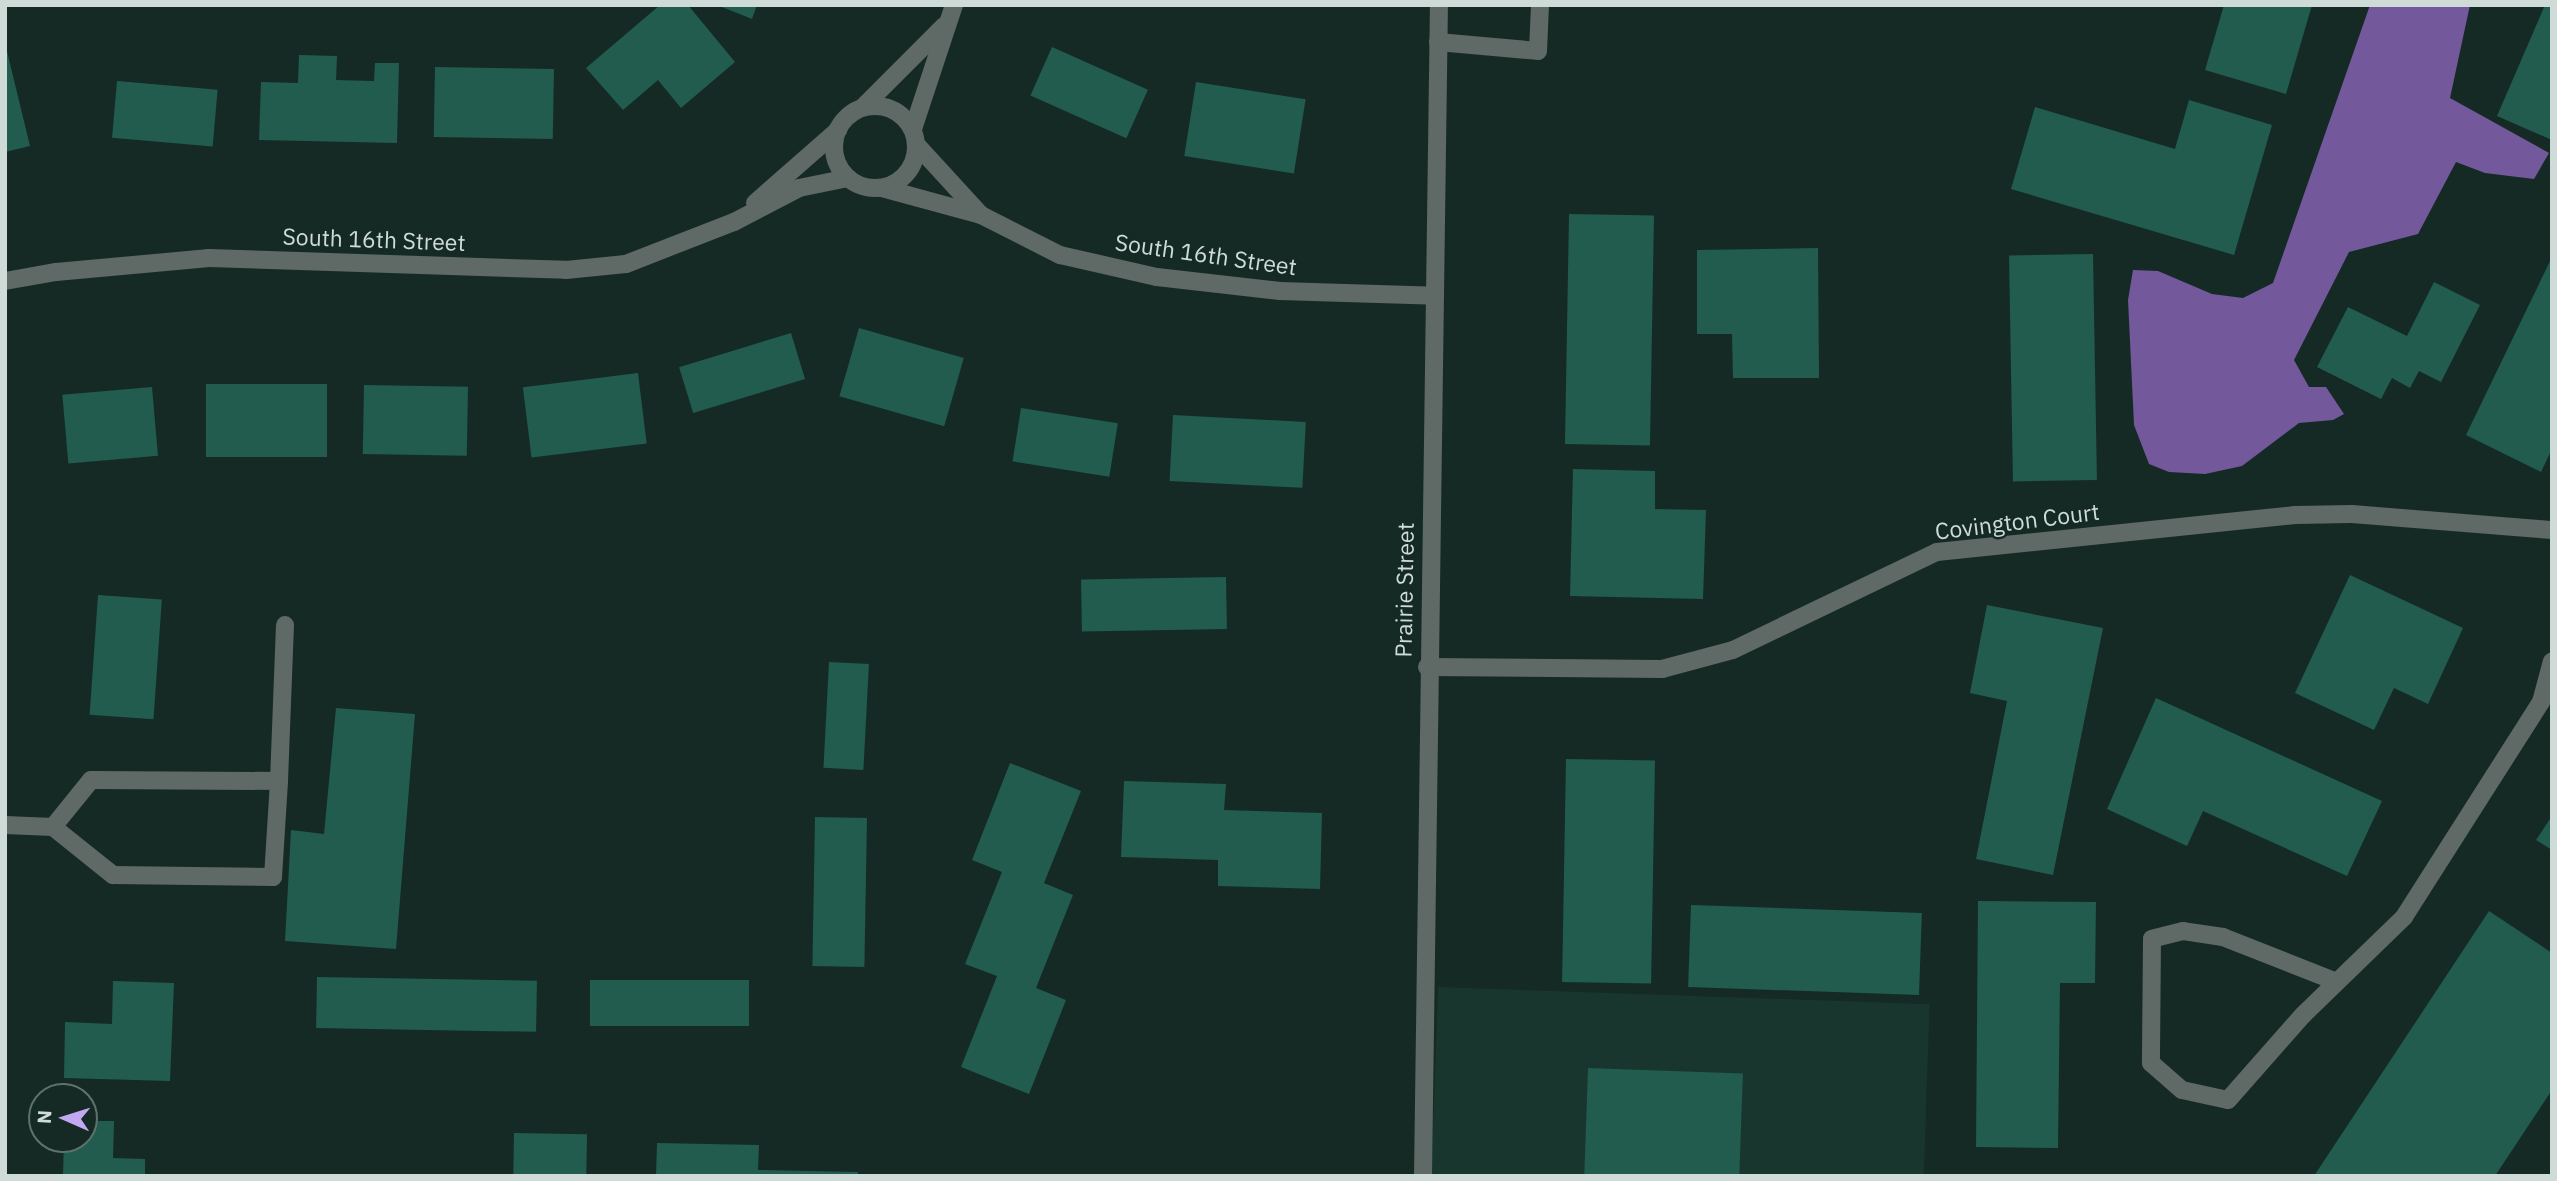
<!DOCTYPE html>
<style>
body{margin:0}
#map{position:relative;width:2557px;height:1181px;overflow:hidden;background:#152a25;font-family:"IBM Plex Sans",sans-serif}
div>[style]{position:absolute}
[style*='--x']{left:calc(var(--x)*1px);top:calc(var(--y)*1px);width:calc(var(--w)*1px);rotate:calc(var(--a)*1deg)}
.built>*{inset:0;background:#18352e;transform-origin:0 0}
.water>*{inset:0;background:#73589c}
.building>*{inset:0;background:#215c4f;transform-origin:0 0}
.minor>*{height:18px;margin:-9px;padding:0 9px;transform-origin:9px;border-radius:9px;background:#5f6966}
.minor>.ring{margin:-9px;padding:0;box-sizing:content-box;background:none;border:18px solid #5f6966;border-radius:50%}
span{translate:-50% -50%;white-space:nowrap;text-align:center;line-height:1.15;-webkit-text-stroke:5px #152a25;paint-order:stroke}
.street-label{font-size:23px;color:#cedbd7}
.frame{position:absolute;inset:0;border:7px solid #cedbd7;pointer-events:none}
.north{position:absolute;left:28px;top:1083px;width:70px;height:70px;box-sizing:border-box;background:#152a25;border:2px solid #5f716c;border-radius:50%;rotate:273deg;font-size:19px;font-weight:700;line-height:28px;text-align:center;color:#cedbd7}
.north::after{content:'';display:block;margin:auto;width:24px;height:32px;background:#c3a7f2;clip-path:polygon(50% 0,100% 100%,50% 72%,0 100%)}
</style>
<div id="map">
<div class="built">
<i style="left:1438px;top:987px;width:492px;height:189px;rotate:2deg"></i>
</div>
<div class="water">
<i style="clip-path:polygon(2370px 5px,2470px 5px,2450px 98px,2549px 153px,2534px 179px,2485px 173px,2456px 162px,2418px 234px,2349px 252px,2294px 360px,2309px 387px,2326px 387px,2344px 414px,2333px 420px,2299px 423px,2242px 466px,2205px 474px,2169px 472px,2149px 464px,2134px 425px,2128px 300px,2133px 270px,2158px 271px,2212px 294px,2243px 298px,2273px 283px)"></i>
</div>
<div class="building">
<i style="clip-path:polygon(660px 5px,688px 5px,735px 62px,681px 108px,658px 80px,623px 110px,586px 68px)"></i>
<i style="clip-path:polygon(717px 5px,757px 5px,752px 19px)"></i>
<i style="clip-path:polygon(2224px 5px,2312px 5px,2286px 94px,2205px 70px)"></i>
<i style="clip-path:polygon(2545px 5px,2552px 5px,2552px 140px,2497px 116px)"></i>
<i style="clip-path:polygon(5px 43px,30px 146px,5px 152px)"></i>
<i style="left:1052px;top:47px;width:105px;height:53px;rotate:24deg"></i>
<i style="clip-path:polygon(299px 55px,337px 56px,336px 80px,374px 81px,375px 63px,399px 63px,397px 143px,259px 140px,261px 82px,298px 83px)"></i>
<i style="left:435px;top:67px;width:119px;height:70px;rotate:1deg"></i>
<i style="left:117px;top:81px;width:101px;height:57px;rotate:5deg"></i>
<i style="left:1196px;top:82px;width:111px;height:75px;rotate:9deg"></i>
<i style="clip-path:polygon(2189px 100px,2272px 125px,2234px 255px,2011px 189px,2035px 107px,2175px 149px)"></i>
<i style="left:1569px;top:214px;width:85px;height:230px;rotate:1deg"></i>
<i style="clip-path:polygon(1818px 248px,1819px 378px,1733px 378px,1732px 334px,1697px 334px,1697px 250px)"></i>
<i style="left:2093px;top:254px;width:226px;height:84px;rotate:89deg"></i>
<i style="clip-path:polygon(2552px 257px,2552px 449px,2541px 472px,2466px 435px)"></i>
<i style="clip-path:polygon(2434px 282px,2480px 305px,2441px 382px,2419px 371px,2410px 388px,2392px 378px,2381px 399px,2317px 367px,2348px 307px,2407px 336px)"></i>
<i style="left:859px;top:328px;width:109px;height:71px;rotate:16deg"></i>
<i style="left:791px;top:333px;width:48px;height:117px;rotate:73deg"></i>
<i style="left:638px;top:373px;width:71px;height:116px;rotate:83deg"></i>
<i style="left:206px;top:384px;width:121px;height:73px"></i>
<i style="left:364px;top:385px;width:104px;height:69px;rotate:1deg"></i>
<i style="left:152px;top:387px;width:69px;height:90px;rotate:85deg"></i>
<i style="left:1021px;top:408px;width:98px;height:54px;rotate:9deg"></i>
<i style="left:1173px;top:415px;width:133px;height:66px;rotate:3deg"></i>
<i style="clip-path:polygon(1573px 469px,1655px 471px,1655px 509px,1706px 510px,1703px 599px,1570px 596px)"></i>
<i style="clip-path:polygon(2350px 575px,2463px 628px,2428px 704px,2394px 688px,2374px 730px,2295px 693px)"></i>
<i style="left:1226px;top:577px;width:52px;height:145px;rotate:89deg"></i>
<i style="left:98px;top:595px;width:64px;height:120px;rotate:4deg"></i>
<i style="clip-path:polygon(1987px 605px,2103px 628px,2053px 875px,1976px 859px,2007px 701px,1970px 693px)"></i>
<i style="left:829px;top:662px;width:40px;height:106px;rotate:3deg"></i>
<i style="clip-path:polygon(2156px 698px,2382px 801px,2347px 876px,2203px 811px,2187px 846px,2107px 809px)"></i>
<i style="clip-path:polygon(336px 708px,415px 714px,396px 949px,285px 941px,291px 830px,324px 834px)"></i>
<i style="left:1566px;top:759px;width:89px;height:223px;rotate:1deg"></i>
<i style="clip-path:polygon(1010px 763px,1081px 791px,1044px 883px,1073px 895px,1036px 988px,1066px 1000px,1029px 1094px,961px 1067px,997px 976px,965px 964px,1002px 872px,972px 860px)"></i>
<i style="clip-path:polygon(1124px 781px,1226px 784px,1224px 810px,1322px 813px,1320px 889px,1218px 886px,1218px 860px,1121px 857px)"></i>
<i style="clip-path:polygon(2552px 816px,2552px 850px,2536px 840px)"></i>
<i style="left:815px;top:817px;width:52px;height:149px;rotate:1deg"></i>
<i style="clip-path:polygon(1978px 901px,2096px 902px,2095px 983px,2060px 983px,2058px 1148px,1976px 1147px)"></i>
<i style="left:1691px;top:905px;width:231px;height:82px;rotate:2deg"></i>
<i style="clip-path:polygon(2489px 911px,2552px 953px,2552px 1090px,2495px 1176px,2314px 1176px)"></i>
<i style="left:317px;top:977px;width:220px;height:51px;rotate:1deg"></i>
<i style="left:590px;top:980px;width:159px;height:46px"></i>
<i style="clip-path:polygon(113px 981px,174px 983px,170px 1081px,64px 1078px,65px 1022px,112px 1024px)"></i>
<i style="left:1588px;top:1068px;width:155px;height:108px;rotate:2deg"></i>
<i style="clip-path:polygon(84px 1121px,114px 1121px,113px 1158px,145px 1159px,145px 1176px,63px 1176px,64px 1139px,84px 1139px)"></i>
<i style="left:514px;top:1133px;width:73px;height:43px;rotate:1deg"></i>
<i style="clip-path:polygon(657px 1143px,759px 1145px,758px 1170px,858px 1172px,858px 1176px,656px 1176px)"></i>
</div>
<div class="minor">
<i style="--x:1438;--y:42;--w:100;--a:5.1"></i>
<i style="--x:1538;--y:51;--w:46;--a:-87.5"></i>
<i class="ring" style="left:834px;top:106px;width:64px;height:64px"></i>
<i style="--x:863;--y:107;--w:115;--a:-45"></i>
<i style="--x:913;--y:129;--w:131;--a:-71.7"></i>
<i style="--x:882;--y:188;--w:103;--a:15.3"></i>
<i style="--x:981;--y:215;--w:96;--a:-132.5"></i>
<i style="--x:755;--y:203;--w:111;--a:-41.3"></i>
<i style="--x:981;--y:215;--w:89;--a:26.9"></i>
<i style="--x:1060;--y:255;--w:99;--a:12.8"></i>
<i style="--x:1157;--y:277;--w:124;--a:6.5"></i>
<i style="--x:1280;--y:291;--w:155;--a:1.8"></i>
<i style="--x:5;--y:281;--w:52;--a:-10"></i>
<i style="--x:56;--y:272;--w:154;--a:-5.2"></i>
<i style="--x:209;--y:258;--w:357;--a:1.9"></i>
<i style="--x:566;--y:270;--w:60;--a:-5.7"></i>
<i style="--x:626;--y:264;--w:116;--a:-21.3"></i>
<i style="--x:734;--y:222;--w:73;--a:-27.6"></i>
<i style="--x:799;--y:188;--w:50;--a:-11.5"></i>
<i style="--x:1427;--y:667;--w:235;--a:0.5"></i>
<i style="--x:1662;--y:669;--w:73;--a:-15"></i>
<i style="--x:1733;--y:650;--w:226;--a:-25.7"></i>
<i style="--x:1937;--y:552;--w:360;--a:-5.9"></i>
<i style="--x:2295;--y:515;--w:57;--a:-1"></i>
<i style="--x:2352;--y:514;--w:201;--a:4.6"></i>
<i style="--x:279;--y:781;--w:156;--a:-87.8"></i>
<i style="--x:5;--y:825;--w:48;--a:2.4"></i>
<i style="--x:53;--y:827;--w:77;--a:38.7"></i>
<i style="--x:113;--y:875;--w:160;--a:0.7"></i>
<i style="--x:273;--y:877;--w:96;--a:-86.4"></i>
<i style="--x:279;--y:781;--w:188;--a:-179.7"></i>
<i style="--x:91;--y:780;--w:60;--a:129"></i>
<i style="--x:2337;--y:982;--w:123;--a:-158.5"></i>
<i style="--x:2223;--y:937;--w:40;--a:-171.5"></i>
<i style="--x:2183;--y:931;--w:32;--a:166"></i>
<i style="--x:2152;--y:939;--w:124;--a:90.5"></i>
<i style="--x:2151;--y:1063;--w:41;--a:41.1"></i>
<i style="--x:2182;--y:1090;--w:47;--a:12.3"></i>
<i style="--x:2228;--y:1100;--w:113;--a:-48.6"></i>
<i style="--x:2303;--y:1015;--w:141;--a:-44.1"></i>
<i style="--x:2404;--y:917;--w:255;--a:-57.5"></i>
<i style="--x:2541;--y:702;--w:42;--a:-75"></i>
<i style="--x:1423;--y:1176;--w:1171;--a:-89.22"></i>
</div>
<div class="street-label">
<span style="left:374px;top:239px;rotate:2deg">South 16th Street</span>
<span style="left:1206px;top:254px;rotate:8deg">South 16th Street</span>
<span style="left:2017px;top:521px;rotate:-7deg">Covington Court</span>
<span style="left:1404px;top:590px;rotate:-89deg">Prairie Street</span>
</div>
<div class="frame"></div>
<div class="north">N</div>
</div>
